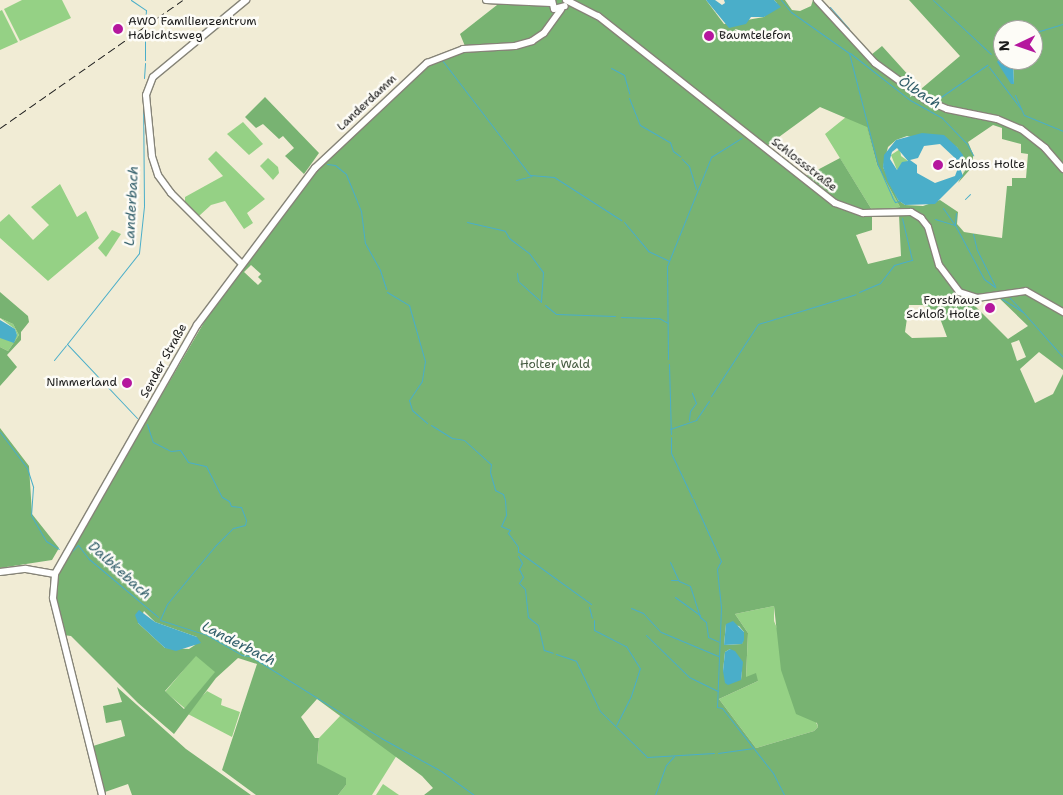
<!DOCTYPE html>
<meta charset="utf-8">
<style>
body{margin:0}
#map{position:relative;width:1063px;height:795px;overflow:hidden;background:#f1ecd5;font-family:"Shantell Sans",sans-serif}
div>[style]{position:absolute}
[style*='--x']{left:calc(var(--x)*1px);top:calc(var(--y)*1px);width:calc(var(--w)*1px);rotate:calc(var(--a)*1deg)}
.green>*{inset:0;background:#95d185;transform-origin:0 0}
.forest>*{inset:0;background:#78b372}
.water>*{inset:0;background:#4aaec9}
.stream>*{height:1px;margin:-0.5px;padding:0 0.5px;transform-origin:0.5px;border-radius:0.5px;background:#4aaec9}
.roads{filter:drop-shadow(1px 0 #868478) drop-shadow(-1px 0 #868478) drop-shadow(0 1px #868478) drop-shadow(0 -1px #868478)}
.secondary>*{height:6px;margin:-3px;padding:0 3px;transform-origin:3px;border-radius:3px;background:#fff}
.rail>*{height:1px;margin-top:-0.5px;transform-origin:0;background:repeating-linear-gradient(90deg,#1c1c1c 0 8px,transparent 0 12px)}
.dots>*{width:14px;height:14px;translate:-50% -50%;box-sizing:border-box;border:2px solid #fdfcf7;border-radius:50%}
span{translate:-50% -50%;white-space:nowrap;text-align:center;line-height:1.15;-webkit-text-stroke:5px #fdfcf7;paint-order:stroke}
.poi-label{font-size:12px;color:#1c1c1c}
.left{translate:0 -50%;text-align:left}
.right{translate:-100% -50%;text-align:right}
.street-label{font-size:12px;color:#1c1c1c}
.park-label{font-size:12px;color:#465b41}
.water-label{font-size:14px;color:#315e6a;font-style:italic}
.north{position:absolute;left:993px;top:20px;width:50px;height:50px;box-sizing:border-box;background:#fdfcf7;border:1px solid #a3a29f;border-radius:50%;rotate:267deg;font-size:14px;font-weight:700;line-height:20px;text-align:center;color:#1c1c1c}
.north::after{content:'';display:block;margin:auto;width:18px;height:22px;background:#b5179e;clip-path:polygon(50% 0,100% 100%,50% 72%,0 100%)}
</style>
<div id="map">
<div class="green">
<i style="clip-path:polygon(22px 0,62px 0,71px 18px,20px 41px,4px 9px)"></i>
<i style="clip-path:polygon(2px 10px,18px 42px,0 50px,0 11px)"></i>
<i style="clip-path:polygon(846px 117px,867px 126px,877px 165px,900px 207px,872px 210px,825px 134px)"></i>
<i style="clip-path:polygon(243px 122px,263px 144px,249px 155px,227px 134px)"></i>
<i style="clip-path:polygon(900px 149px,901px 156px,908px 161px,897px 170px,891px 155px)"></i>
<i style="clip-path:polygon(216px 151px,265px 199px,247px 213px,253px 223px,244px 229px,225px 201px,211px 205px,199px 216px,185px 202px,185px 197px,223px 176px,208px 159px)"></i>
<i style="clip-path:polygon(268px 158px,278px 167px,279px 173px,273px 180px,260px 166px)"></i>
<i style="clip-path:polygon(60px 184px,77px 217px,86px 211px,99px 238px,48px 281px,0 238px,0 222px,9px 214px,33px 240px,49px 225px,31px 207px)"></i>
<i style="clip-path:polygon(112px 230px,121px 234px,106px 257px,98px 248px)"></i>
<i style="clip-path:polygon(0 318px,13px 324px,19px 335px,8px 351px,0 347px,0 338px,17px 335px,15px 329px)"></i>
<i style="clip-path:polygon(774px 606px,774px 621px,818px 727px,814px 731px,756px 748px,719px 699px,758px 681px,746px 678px,748px 633px,735px 614px)"></i>
<i style="left:196px;top:655px;width:26px;height:48px;rotate:40deg"></i>
<i style="clip-path:polygon(207px 691px,222px 699px,221px 705px,240px 712px,232px 737px,186px 713px)"></i>
<i style="clip-path:polygon(341px 715px,397px 755px,372px 795px,338px 795px,346px 785px,317px 763px,319px 738px)"></i>
<i style="clip-path:polygon(383px 784px,399px 795px,376px 795px)"></i>
</div>
<div class="forest">
<i style="clip-path:polygon(evenodd,498px 0,706px 0,724px 24px,764px 17px,777px 3px,774px 0,785px 0,792px 10px,800px 11px,811px 6px,813px 0,820px 0,871px 55px,882px 46px,921px 89px,960px 56px,909px 0,1063px 0,1063px 370px,1039px 352px,1020px 369px,1035px 403px,1053px 394px,1063px 374px,1063px 795px,424px 795px,433px 788px,422px 776px,317px 699px,301px 717px,315px 738px,319px 738px,317px 763px,346px 778px,346px 785px,338px 795px,256px 795px,222px 770px,257px 664px,238px 658px,216px 678px,174px 734px,138px 703px,71px 636px,63px 635px,55px 597px,57px 574px,220px 295px,316px 171px,429px 65px,467px 51px,460px 34px,497px 5px,498px 0,1003px 30px,1033px 30px,1033px 60px,1013px 60px,1014px 84px,998px 59px,1003px 53px,1003px 30px,498px 0,820px 107px,867px 127px,877px 165px,900px 207px,872px 210px,840px 158px,806px 176px,768px 145px,820px 107px,498px 0,993px 125px,1002px 128px,1002px 139px,1021px 144px,1021px 153px,1028px 154px,1026px 178px,1012px 178px,1012px 186px,1007px 186px,1002px 238px,964px 232px,957px 224px,958px 212px,940px 200px,923px 206px,905px 205px,898px 200px,883px 167px,888px 147px,896px 140px,907px 136px,957px 147px,964px 172px,958px 183px,973px 166px,973px 154px,968px 142px,993px 125px,498px 0,899px 215px,901px 256px,868px 264px,856px 235px,872px 230px,872px 217px,899px 215px,498px 0,251px 265px,261px 274px,258px 277px,262px 281px,258px 285px,244px 272px,251px 265px,498px 0,997px 296px,1028px 326px,1008px 339px,975px 306px,974px 300px,997px 296px,498px 0,909px 305px,923px 305px,938px 313px,947px 337px,912px 338px,905px 332px,909px 305px,498px 0,1019px 340px,1026px 357px,1017px 361px,1011px 343px,1019px 340px,498px 0,774px 606px,781px 670px,796px 714px,817px 723px,818px 727px,814px 731px,756px 748px,719px 699px,758px 681px,756px 673px,746px 677px,748px 633px,735px 614px,774px 606px,498px 0,144px 611px,155px 622px,197px 637px,195px 645px,189px 649px,165px 648px,138px 623px,144px 611px,498px 0,726px 624px,739px 626px,744px 632px,742px 644px,724px 645px,726px 624px,498px 0,730px 649px,742px 669px,741px 680px,723px 671px,725px 652px,730px 649px,498px 0,196px 656px,215px 672px,184px 709px,165px 691px,196px 656px)"></i>
<i style="clip-path:polygon(265px 97px,319px 153px,304px 174px,285px 156px,294px 148px,283px 136px,279px 139px,263px 124px,256px 128px,245px 117px)"></i>
<i style="clip-path:polygon(0 292px,28px 316px,29px 322px,21px 332px,21px 340px,7px 355px,17px 367px,0 386px,0 347px,8px 351px,19px 335px,13px 324px,0 318px)"></i>
<i style="clip-path:polygon(0 428px,29px 466px,32px 514px,59px 548px,52px 560px,0 568px)"></i>
<i style="clip-path:polygon(117px 687px,186px 749px,251px 795px,132px 795px,128px 784px,105px 792px,93px 746px,125px 736px,121px 720px,106px 723px,103px 706px,122px 702px)"></i>
</div>
<div class="water">
<i style="clip-path:polygon(706px 0,715px 0,722px 5px,725px 3px,724px 0,774px 0,781px 7px,764px 17px,751px 17px,746px 24px,729px 28px)"></i>
<i style="clip-path:polygon(1003px 53px,1003px 60px,1013px 60px,1014px 84px,1011px 84px,997px 62px)"></i>
<i style="clip-path:polygon(evenodd,922px 133px,944px 135px,957px 147px,963px 155px,964px 165px,960px 168px,963px 176px,935px 204px,905px 205px,898px 200px,888px 182px,883px 167px,884px 155px,896px 140px,922px 133px,940px 144px,956px 159px,958px 168px,955px 176px,935px 183px,917px 173px,917px 165px,910px 160px,918px 158px,924px 146px,940px 144px,922px 133px,897px 148px,908px 161px,902px 162px,897px 170px,890px 159px,892px 152px,897px 148px)"></i>
<i style="clip-path:polygon(0 320px,15px 329px,17px 335px,14px 343px,0 338px)"></i>
<i style="clip-path:polygon(139px 610px,155px 622px,197px 637px,201px 643px,176px 651px,165px 648px,138px 623px,135px 615px)"></i>
<i style="clip-path:polygon(733px 621px,744px 632px,744px 640px,742px 644px,724px 645px,726px 624px)"></i>
<i style="clip-path:polygon(730px 649px,735px 651px,743px 662px,741px 680px,728px 685px,725px 683px,723px 671px,725px 652px)"></i>
</div>
<div class="stream">
<i style="--x:131;--y:0;--w:18;--a:34"></i>
<i style="--x:146;--y:10;--w:14;--a:94"></i>
<i style="--x:781;--y:0;--w:16;--a:50"></i>
<i style="--x:791;--y:12;--w:71;--a:35.3"></i>
<i style="--x:849;--y:53;--w:116;--a:75.5"></i>
<i style="--x:878;--y:165;--w:35;--a:66"></i>
<i style="--x:892;--y:197;--w:6;--a:59"></i>
<i style="--x:895;--y:202;--w:5;--a:-11"></i>
<i style="--x:933;--y:0;--w:79;--a:43"></i>
<i style="--x:830;--y:7;--w:29;--a:49"></i>
<i style="--x:145;--y:29;--w:31;--a:90"></i>
<i style="--x:1033;--y:33;--w:31;--a:-17"></i>
<i style="--x:995;--y:51;--w:11;--a:-45"></i>
<i style="--x:850;--y:53;--w:76;--a:38.1"></i>
<i style="--x:910;--y:100;--w:37;--a:29"></i>
<i style="--x:942;--y:118;--w:36;--a:46"></i>
<i style="--x:967;--y:144;--w:13;--a:61"></i>
<i style="--x:442;--y:60;--w:145;--a:52.6"></i>
<i style="--x:530;--y:175;--w:24;--a:5"></i>
<i style="--x:554;--y:177;--w:80;--a:32.7"></i>
<i style="--x:989;--y:67;--w:53;--a:52.7"></i>
<i style="--x:611;--y:68;--w:15;--a:28"></i>
<i style="--x:624;--y:75;--w:19;--a:74"></i>
<i style="--x:144;--y:78;--w:15;--a:-86"></i>
<i style="--x:1015;--y:95;--w:22;--a:66"></i>
<i style="--x:1024;--y:115;--w:42;--a:22.3"></i>
<i style="--x:629;--y:98;--w:29;--a:68"></i>
<i style="--x:640;--y:125;--w:34;--a:30"></i>
<i style="--x:670;--y:142;--w:9;--a:72"></i>
<i style="--x:673;--y:151;--w:9;--a:36"></i>
<i style="--x:938;--y:99;--w:60;--a:-34.8"></i>
<i style="--x:682;--y:159;--w:10;--a:45"></i>
<i style="--x:689;--y:166;--w:24;--a:73"></i>
<i style="--x:327;--y:164;--w:8;--a:7"></i>
<i style="--x:335;--y:165;--w:14;--a:39"></i>
<i style="--x:346;--y:174;--w:40;--a:68"></i>
<i style="--x:361;--y:211;--w:32;--a:83"></i>
<i style="--x:365;--y:243;--w:31;--a:61"></i>
<i style="--x:380;--y:270;--w:20;--a:72"></i>
<i style="--x:516;--y:180;--w:16;--a:-14"></i>
<i style="--x:965;--y:199;--w:7;--a:-45"></i>
<i style="--x:943;--y:208;--w:21;--a:55"></i>
<i style="--x:935;--y:219;--w:21;--a:17"></i>
<i style="--x:955;--y:225;--w:61;--a:61.8"></i>
<i style="--x:984;--y:279;--w:14;--a:36"></i>
<i style="--x:467;--y:222;--w:39;--a:13"></i>
<i style="--x:505;--y:231;--w:8;--a:60"></i>
<i style="--x:509;--y:238;--w:25;--a:37"></i>
<i style="--x:529;--y:253;--w:24;--a:54"></i>
<i style="--x:543;--y:272;--w:30;--a:94"></i>
<i style="--x:624;--y:222;--w:38;--a:50"></i>
<i style="--x:648;--y:251;--w:23;--a:25"></i>
<i style="--x:955;--y:224;--w:11;--a:-85"></i>
<i style="--x:973;--y:234;--w:16;--a:76"></i>
<i style="--x:977;--y:250;--w:40;--a:63.4"></i>
<i style="--x:517;--y:273;--w:8;--a:83"></i>
<i style="--x:518;--y:281;--w:31;--a:42"></i>
<i style="--x:387;--y:292;--w:26;--a:31"></i>
<i style="--x:409;--y:305;--w:58;--a:74.1"></i>
<i style="--x:425;--y:361;--w:20;--a:99"></i>
<i style="--x:422;--y:381;--w:23;--a:124"></i>
<i style="--x:409;--y:400;--w:10;--a:73"></i>
<i style="--x:412;--y:410;--w:20;--a:41"></i>
<i style="--x:859;--y:292;--w:23;--a:-23"></i>
<i style="--x:880;--y:283;--w:23;--a:-52"></i>
<i style="--x:894;--y:265;--w:19;--a:-16"></i>
<i style="--x:912;--y:260;--w:43;--a:-103.4"></i>
<i style="--x:1009;--y:297;--w:19;--a:47"></i>
<i style="--x:1002;--y:299;--w:25;--a:32"></i>
<i style="--x:1023;--y:312;--w:60;--a:48.4"></i>
<i style="--x:545;--y:305;--w:14;--a:39"></i>
<i style="--x:556;--y:314;--w:59;--a:1.9"></i>
<i style="--x:621;--y:317;--w:38;--a:2"></i>
<i style="--x:659;--y:318;--w:10;--a:29"></i>
<i style="--x:668;--y:359;--w:93;--a:-90.6"></i>
<i style="--x:667;--y:266;--w:118;--a:-68"></i>
<i style="--x:711;--y:157;--w:36;--a:-32"></i>
<i style="--x:54;--y:360;--w:19;--a:-51"></i>
<i style="--x:669;--y:364;--w:70;--a:88.4"></i>
<i style="--x:711;--y:396;--w:86;--a:-56.9"></i>
<i style="--x:758;--y:324;--w:102;--a:-17"></i>
<i style="--x:137;--y:418;--w:102;--a:-133.4"></i>
<i style="--x:67;--y:344;--w:116;--a:-51.6"></i>
<i style="--x:139;--y:253;--w:47;--a:-83.9"></i>
<i style="--x:144;--y:206;--w:114;--a:-90.5"></i>
<i style="--x:689;--y:420;--w:9;--a:-84"></i>
<i style="--x:690;--y:411;--w:10;--a:-53"></i>
<i style="--x:696;--y:403;--w:11;--a:-112"></i>
<i style="--x:147;--y:424;--w:19;--a:72"></i>
<i style="--x:153;--y:442;--w:20;--a:27"></i>
<i style="--x:171;--y:451;--w:9;--a:-6"></i>
<i style="--x:180;--y:450;--w:14;--a:56"></i>
<i style="--x:188;--y:462;--w:18;--a:13"></i>
<i style="--x:206;--y:466;--w:35;--a:63"></i>
<i style="--x:222;--y:497;--w:8;--a:30"></i>
<i style="--x:229;--y:501;--w:5;--a:68"></i>
<i style="--x:231;--y:506;--w:10;--a:6"></i>
<i style="--x:241;--y:507;--w:14;--a:69"></i>
<i style="--x:246;--y:520;--w:5;--a:101"></i>
<i style="--x:245;--y:525;--w:12;--a:166"></i>
<i style="--x:233;--y:528;--w:25;--a:135"></i>
<i style="--x:215;--y:546;--w:75;--a:129.6"></i>
<i style="--x:167;--y:604;--w:17;--a:114"></i>
<i style="--x:160;--y:620;--w:49;--a:17.7"></i>
<i style="--x:207;--y:635;--w:40;--a:29.7"></i>
<i style="--x:242;--y:655;--w:8;--a:7"></i>
<i style="--x:250;--y:656;--w:155;--a:32"></i>
<i style="--x:381;--y:738;--w:68;--a:28.8"></i>
<i style="--x:441;--y:771;--w:41;--a:36"></i>
<i style="--x:431;--y:425;--w:25;--a:32"></i>
<i style="--x:452;--y:438;--w:12;--a:9"></i>
<i style="--x:464;--y:440;--w:36;--a:42"></i>
<i style="--x:491;--y:464;--w:8;--a:97"></i>
<i style="--x:490;--y:472;--w:19;--a:74"></i>
<i style="--x:495;--y:490;--w:9;--a:27"></i>
<i style="--x:503;--y:494;--w:6;--a:72"></i>
<i style="--x:505;--y:500;--w:15;--a:86"></i>
<i style="--x:506;--y:515;--w:12;--a:114"></i>
<i style="--x:501;--y:526;--w:10;--a:24"></i>
<i style="--x:510;--y:530;--w:4;--a:124"></i>
<i style="--x:508;--y:533;--w:17;--a:54"></i>
<i style="--x:518;--y:547;--w:5;--a:90"></i>
<i style="--x:670;--y:429;--w:28;--a:-19"></i>
<i style="--x:696;--y:420;--w:23;--a:-56"></i>
<i style="--x:0;--y:432;--w:45;--a:53.1"></i>
<i style="--x:27;--y:468;--w:20;--a:72"></i>
<i style="--x:33;--y:487;--w:28;--a:94"></i>
<i style="--x:31;--y:515;--w:30;--a:60"></i>
<i style="--x:46;--y:541;--w:15;--a:32"></i>
<i style="--x:671;--y:437;--w:16;--a:90"></i>
<i style="--x:671;--y:453;--w:49;--a:64.5"></i>
<i style="--x:693;--y:499;--w:68;--a:65.7"></i>
<i style="--x:721;--y:561;--w:9;--a:117"></i>
<i style="--x:717;--y:569;--w:39;--a:84"></i>
<i style="--x:721;--y:608;--w:99;--a:92.3"></i>
<i style="--x:717;--y:707;--w:5;--a:11"></i>
<i style="--x:722;--y:708;--w:83;--a:51.9"></i>
<i style="--x:773;--y:773;--w:25;--a:63"></i>
<i style="--x:519;--y:552;--w:89;--a:35.8"></i>
<i style="--x:69;--y:554;--w:13;--a:-45"></i>
<i style="--x:78;--y:545;--w:18;--a:52"></i>
<i style="--x:89;--y:559;--w:90;--a:40"></i>
<i style="--x:518;--y:556;--w:8;--a:60"></i>
<i style="--x:522;--y:563;--w:7;--a:117"></i>
<i style="--x:519;--y:569;--w:9;--a:63"></i>
<i style="--x:523;--y:577;--w:7;--a:124"></i>
<i style="--x:519;--y:583;--w:8;--a:45"></i>
<i style="--x:525;--y:589;--w:28;--a:84"></i>
<i style="--x:528;--y:617;--w:13;--a:39"></i>
<i style="--x:538;--y:625;--w:26;--a:77"></i>
<i style="--x:544;--y:650;--w:9;--a:18"></i>
<i style="--x:670;--y:562;--w:21;--a:65"></i>
<i style="--x:679;--y:581;--w:12;--a:24"></i>
<i style="--x:690;--y:586;--w:33;--a:72"></i>
<i style="--x:700;--y:617;--w:8;--a:40"></i>
<i style="--x:706;--y:622;--w:15;--a:82"></i>
<i style="--x:708;--y:637;--w:12;--a:24"></i>
<i style="--x:671;--y:580;--w:7;--a:0"></i>
<i style="--x:675;--y:597;--w:31;--a:36"></i>
<i style="--x:589;--y:607;--w:11;--a:75"></i>
<i style="--x:631;--y:608;--w:13;--a:23"></i>
<i style="--x:643;--y:613;--w:26;--a:47"></i>
<i style="--x:661;--y:632;--w:62;--a:22.8"></i>
<i style="--x:594;--y:620;--w:10;--a:90"></i>
<i style="--x:594;--y:630;--w:36;--a:27"></i>
<i style="--x:626;--y:646;--w:26;--a:58"></i>
<i style="--x:640;--y:668;--w:29;--a:108"></i>
<i style="--x:631;--y:696;--w:33;--a:117"></i>
<i style="--x:646;--y:635;--w:60;--a:44.3"></i>
<i style="--x:689;--y:677;--w:32;--a:26"></i>
<i style="--x:556;--y:654;--w:21;--a:19"></i>
<i style="--x:576;--y:661;--w:55;--a:64.4"></i>
<i style="--x:600;--y:711;--w:66;--a:44.4"></i>
<i style="--x:647;--y:757;--w:67;--a:-3.4"></i>
<i style="--x:718;--y:753;--w:34;--a:-8"></i>
<i style="--x:655;--y:795;--w:32;--a:-70"></i>
<i style="--x:666;--y:765;--w:12;--a:-48"></i>
</div>
<div class="roads">
<div class="secondary">
<i style="--x:486;--y:0;--w:65;--a:2.6"></i>
<i style="--x:552;--y:0;--w:9;--a:77"></i>
<i style="--x:554;--y:9;--w:11;--a:-15"></i>
<i style="--x:566;--y:0;--w:36;--a:27"></i>
<i style="--x:598;--y:16;--w:302;--a:38.3"></i>
<i style="--x:835;--y:203;--w:30;--a:20"></i>
<i style="--x:863;--y:213;--w:48;--a:-1.2"></i>
<i style="--x:911;--y:212;--w:12;--a:31"></i>
<i style="--x:921;--y:218;--w:11;--a:52"></i>
<i style="--x:928;--y:227;--w:40;--a:74"></i>
<i style="--x:939;--y:265;--w:34;--a:53"></i>
<i style="--x:959;--y:292;--w:19;--a:18"></i>
<i style="--x:977;--y:298;--w:49;--a:-8.1"></i>
<i style="--x:1026;--y:291;--w:43;--a:29.6"></i>
<i style="--x:817;--y:0;--w:86;--a:47.4"></i>
<i style="--x:875;--y:63;--w:63;--a:36"></i>
<i style="--x:926;--y:100;--w:23;--a:23"></i>
<i style="--x:947;--y:109;--w:51;--a:11.3"></i>
<i style="--x:997;--y:119;--w:26;--a:23"></i>
<i style="--x:1021;--y:129;--w:31;--a:38"></i>
<i style="--x:1045;--y:148;--w:28;--a:49"></i>
<i style="--x:241;--y:263;--w:99;--a:-135"></i>
<i style="--x:171;--y:193;--w:22;--a:-126"></i>
<i style="--x:158;--y:175;--w:20;--a:-108"></i>
<i style="--x:152;--y:156;--w:61;--a:-95.6"></i>
<i style="--x:146;--y:95;--w:19;--a:-69"></i>
<i style="--x:153;--y:77;--w:121;--a:-39.6"></i>
<i style="--x:0;--y:572;--w:26;--a:-7"></i>
<i style="--x:26;--y:569;--w:29;--a:10"></i>
<i style="--x:102;--y:795;--w:203;--a:-104"></i>
<i style="--x:53;--y:598;--w:24;--a:-85"></i>
<i style="--x:55;--y:574;--w:287;--a:-60.3"></i>
<i style="--x:197;--y:325;--w:196;--a:-53.1"></i>
<i style="--x:315;--y:168;--w:154;--a:-43.2"></i>
<i style="--x:427;--y:63;--w:39;--a:-21"></i>
<i style="--x:463;--y:49;--w:52;--a:-3.3"></i>
<i style="--x:515;--y:46;--w:18;--a:-16"></i>
<i style="--x:532;--y:41;--w:14;--a:-34"></i>
<i style="--x:544;--y:33;--w:29;--a:-54"></i>
</div>
</div>
<div class="rail">
<i style="--x:0;--y:128;--w:223;--a:-35"></i>
</div>
<div class="dots">
<i style="left:118px;top:29px;background:#b5179e"></i>
<i style="left:709px;top:36px;background:#b5179e"></i>
<i style="left:938px;top:165px;background:#b5179e"></i>
<i style="left:990px;top:308px;background:#b5179e"></i>
<i style="left:127px;top:383px;background:#b5179e"></i>
</div>
<div class="poi-label">
<span class="left" style="left:128px;top:29px">AWO Familienzentrum<br>Habichtsweg</span>
<span class="left" style="left:719px;top:36px">Baumtelefon</span>
<span class="left" style="left:948px;top:165px">Schloss Holte</span>
<span class="right" style="left:980px;top:308px">Forsthaus<br>Schloß Holte</span>
<span class="right" style="left:117px;top:383px">Nimmerland</span>
</div>
<div class="street-label">
<span style="left:367px;top:103px;rotate:-43deg">Landerdamm</span>
<span style="left:804px;top:165px;rotate:38deg">Schlossstraße</span>
<span style="left:164px;top:361px;rotate:-61deg">Sender Straße</span>
</div>
<div class="park-label">
<span style="left:555px;top:365px">Holter Wald</span>
</div>
<div class="water-label">
<span style="left:920px;top:92px;rotate:33deg">Ölbach</span>
<span style="left:131px;top:206px;rotate:-87deg">Landerbach</span>
<span style="left:120px;top:570px;rotate:42deg">Dalbkebach</span>
<span style="left:239px;top:643px;rotate:27deg">Landerbach</span>
</div>
<div class="north">N</div>
</div>
